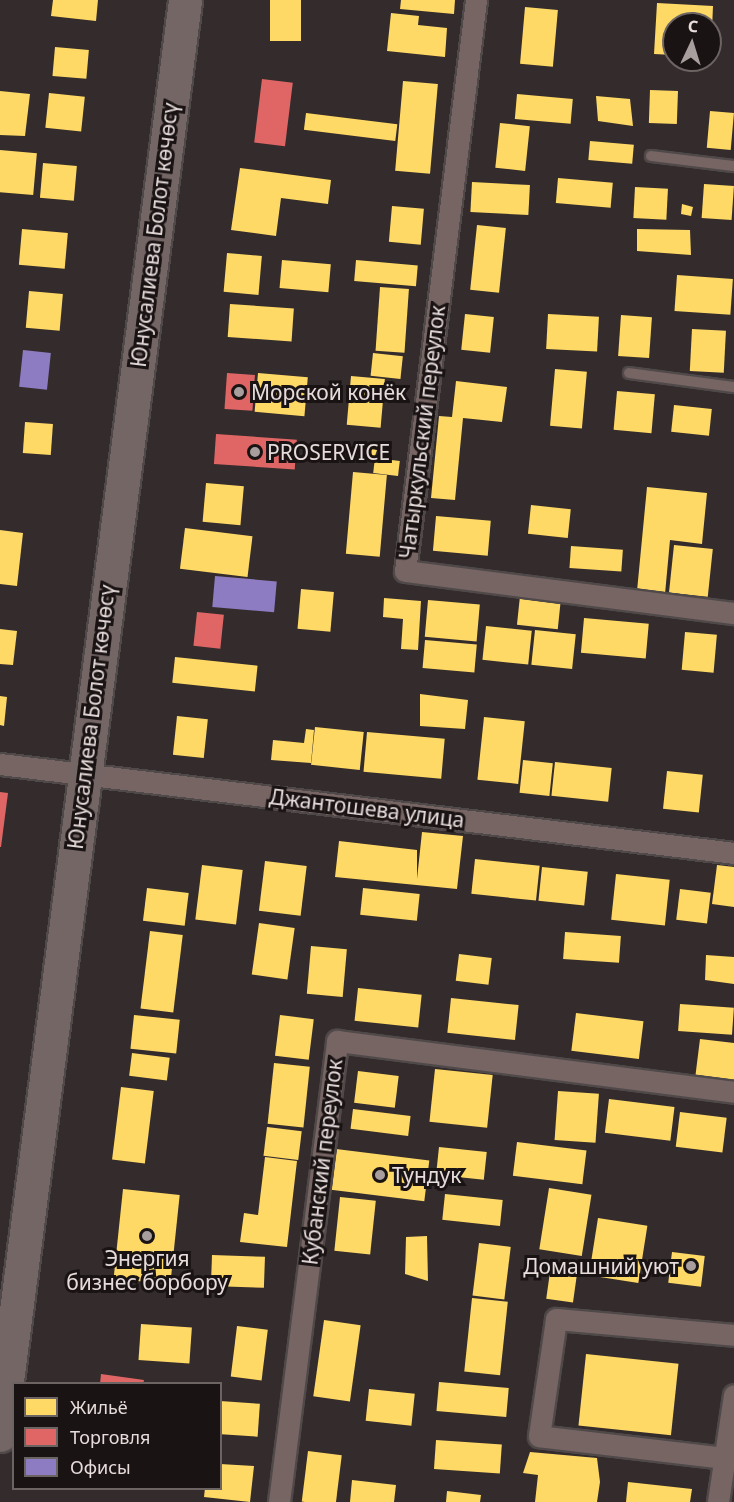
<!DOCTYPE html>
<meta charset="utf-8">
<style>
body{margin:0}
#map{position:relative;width:734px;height:1502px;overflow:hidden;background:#342c2c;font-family:"Noto Sans",sans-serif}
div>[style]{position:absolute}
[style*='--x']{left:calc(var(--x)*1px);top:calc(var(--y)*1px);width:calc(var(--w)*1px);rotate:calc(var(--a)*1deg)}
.homes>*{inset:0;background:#ffd966;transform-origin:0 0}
.shops>*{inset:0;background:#e06666;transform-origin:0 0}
.offices>*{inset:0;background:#8e7cc3;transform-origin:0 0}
.roads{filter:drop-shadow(2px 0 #504949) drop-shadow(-2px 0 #504949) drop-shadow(0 2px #504949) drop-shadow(0 -2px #504949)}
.lane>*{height:10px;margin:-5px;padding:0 5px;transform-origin:5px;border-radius:5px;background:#776564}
.street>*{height:21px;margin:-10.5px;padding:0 10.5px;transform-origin:10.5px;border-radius:10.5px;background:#776564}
.primary>*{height:33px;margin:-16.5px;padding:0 16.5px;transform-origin:16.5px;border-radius:16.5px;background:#756666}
.dots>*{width:16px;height:16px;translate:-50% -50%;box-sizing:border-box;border:3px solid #1a1313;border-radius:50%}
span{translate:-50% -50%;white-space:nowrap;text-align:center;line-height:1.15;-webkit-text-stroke:6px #1a1313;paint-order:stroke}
.street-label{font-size:21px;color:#e6dcdb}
.poi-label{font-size:21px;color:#e6dcdb}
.left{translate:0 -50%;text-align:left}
.right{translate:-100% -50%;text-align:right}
.legend{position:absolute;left:12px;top:1382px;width:210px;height:108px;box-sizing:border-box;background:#1a1313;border:2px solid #6c6363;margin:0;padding:8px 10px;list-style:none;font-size:18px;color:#e6dcdb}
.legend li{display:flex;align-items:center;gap:12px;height:30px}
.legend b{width:30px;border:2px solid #6c6363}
.north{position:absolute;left:662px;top:12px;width:60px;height:60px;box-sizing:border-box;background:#1a1313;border:2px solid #6c6363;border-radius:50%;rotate:4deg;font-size:16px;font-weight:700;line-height:24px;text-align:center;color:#e6dcdb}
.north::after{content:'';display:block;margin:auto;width:21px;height:27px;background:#a89e9e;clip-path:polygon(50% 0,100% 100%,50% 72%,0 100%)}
</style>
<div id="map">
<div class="homes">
<i style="clip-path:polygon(53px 0,98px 0,96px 21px,51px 16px)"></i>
<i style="left:270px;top:0;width:31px;height:41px"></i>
<i style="clip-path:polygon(401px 0,455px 0,454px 14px,400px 9px)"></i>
<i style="clip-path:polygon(657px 3px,713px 6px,712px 29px,710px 24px,674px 24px,674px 55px,654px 54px)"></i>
<i style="left:525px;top:7px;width:33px;height:57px;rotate:5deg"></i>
<i style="clip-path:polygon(391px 13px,419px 16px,418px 25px,447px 28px,445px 57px,387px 51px)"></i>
<i style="left:55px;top:47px;width:34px;height:29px;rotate:5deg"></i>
<i style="left:403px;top:81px;width:35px;height:90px;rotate:5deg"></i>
<i style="left:650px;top:90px;width:28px;height:33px;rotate:2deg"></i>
<i style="clip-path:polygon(0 91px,30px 94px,25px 136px,0 135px)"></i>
<i style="left:49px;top:93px;width:36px;height:35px;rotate:6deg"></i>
<i style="left:517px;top:94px;width:56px;height:25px;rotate:5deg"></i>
<i style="clip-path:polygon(596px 96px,630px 99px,633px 126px,598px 121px)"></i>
<i style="left:710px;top:111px;width:24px;height:37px;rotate:5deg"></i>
<i style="left:306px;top:113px;width:92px;height:17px;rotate:7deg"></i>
<i style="left:500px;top:123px;width:30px;height:45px;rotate:6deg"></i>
<i style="left:590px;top:141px;width:44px;height:19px;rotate:5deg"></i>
<i style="left:0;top:150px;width:37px;height:42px;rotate:5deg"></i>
<i style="left:43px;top:163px;width:34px;height:35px;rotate:5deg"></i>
<i style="clip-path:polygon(240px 168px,331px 180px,328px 204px,281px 198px,276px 236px,231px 230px)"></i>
<i style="left:558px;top:178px;width:55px;height:25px;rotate:5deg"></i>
<i style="left:472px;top:182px;width:58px;height:30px;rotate:3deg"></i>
<i style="left:704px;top:184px;width:30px;height:34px;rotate:4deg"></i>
<i style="left:635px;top:187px;width:33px;height:31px;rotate:3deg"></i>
<i style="clip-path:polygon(682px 204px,693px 207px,691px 216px,681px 214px)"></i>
<i style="left:392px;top:206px;width:32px;height:36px;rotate:5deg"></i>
<i style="left:477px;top:225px;width:29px;height:65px;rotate:6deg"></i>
<i style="left:22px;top:229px;width:46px;height:36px;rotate:5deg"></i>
<i style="clip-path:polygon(637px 229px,690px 230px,691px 255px,637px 251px)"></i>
<i style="left:227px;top:253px;width:35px;height:39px;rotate:5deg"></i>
<i style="left:282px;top:260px;width:49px;height:28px;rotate:5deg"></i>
<i style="left:356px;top:260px;width:62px;height:21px;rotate:5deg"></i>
<i style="left:677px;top:275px;width:56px;height:36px;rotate:4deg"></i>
<i style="left:380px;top:287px;width:29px;height:64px;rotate:4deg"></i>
<i style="left:29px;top:291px;width:34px;height:37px;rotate:5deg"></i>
<i style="left:230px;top:304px;width:64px;height:33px;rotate:4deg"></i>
<i style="left:465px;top:314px;width:29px;height:36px;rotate:6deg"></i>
<i style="left:548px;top:314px;width:51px;height:35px;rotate:3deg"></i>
<i style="left:621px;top:315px;width:31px;height:41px;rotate:4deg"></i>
<i style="left:692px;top:329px;width:34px;height:42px;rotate:3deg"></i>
<i style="left:373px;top:353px;width:30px;height:23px;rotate:6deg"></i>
<i style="left:555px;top:369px;width:32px;height:57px;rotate:5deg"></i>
<i style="left:258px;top:373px;width:50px;height:39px;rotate:5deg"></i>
<i style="left:351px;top:376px;width:34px;height:49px;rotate:5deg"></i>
<i style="clip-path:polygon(456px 381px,507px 387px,502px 422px,463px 418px,455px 500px,431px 498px,439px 416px,452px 417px)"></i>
<i style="left:617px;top:391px;width:38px;height:39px;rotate:5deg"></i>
<i style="left:674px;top:405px;width:38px;height:27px;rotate:6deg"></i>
<i style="left:25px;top:422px;width:28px;height:31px;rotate:4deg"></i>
<i style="clip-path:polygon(364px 448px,377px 450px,373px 462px,359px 459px)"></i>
<i style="left:375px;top:458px;width:25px;height:15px;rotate:7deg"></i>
<i style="left:353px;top:472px;width:34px;height:82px;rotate:5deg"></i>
<i style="left:206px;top:483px;width:38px;height:39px;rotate:5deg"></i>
<i style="clip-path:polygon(647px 487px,707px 493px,702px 544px,670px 540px,665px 594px,637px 591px)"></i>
<i style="left:531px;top:505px;width:40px;height:29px;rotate:6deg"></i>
<i style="left:436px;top:516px;width:55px;height:35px;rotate:5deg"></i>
<i style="left:185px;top:528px;width:68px;height:41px;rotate:7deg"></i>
<i style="clip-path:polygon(0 530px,23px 533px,17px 586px,0 584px)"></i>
<i style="left:674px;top:545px;width:39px;height:48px;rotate:6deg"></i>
<i style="left:571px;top:546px;width:52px;height:22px;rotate:4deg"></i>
<i style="left:301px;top:589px;width:33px;height:40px;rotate:5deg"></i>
<i style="left:520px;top:596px;width:41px;height:29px;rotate:6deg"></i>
<i style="clip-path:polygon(384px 598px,421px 601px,418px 650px,401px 649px,403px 619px,383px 617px)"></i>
<i style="left:428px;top:600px;width:52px;height:37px;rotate:5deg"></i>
<i style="left:584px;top:618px;width:65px;height:35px;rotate:5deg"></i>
<i style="left:486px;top:626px;width:46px;height:34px;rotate:6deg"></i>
<i style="clip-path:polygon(0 629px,17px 631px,13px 665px,0 664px)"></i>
<i style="left:535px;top:630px;width:41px;height:35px;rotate:6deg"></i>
<i style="left:685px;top:632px;width:32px;height:38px;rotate:5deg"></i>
<i style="left:425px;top:640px;width:52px;height:28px;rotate:5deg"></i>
<i style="left:175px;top:657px;width:83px;height:26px;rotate:6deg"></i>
<i style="clip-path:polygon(420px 694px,468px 700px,465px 729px,420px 726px)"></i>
<i style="clip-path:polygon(0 696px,7px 697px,4px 726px,0 725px)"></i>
<i style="left:177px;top:716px;width:31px;height:39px;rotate:6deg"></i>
<i style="left:484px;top:717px;width:41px;height:63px;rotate:6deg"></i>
<i style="left:315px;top:727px;width:49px;height:38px;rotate:6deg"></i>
<i style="clip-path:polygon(306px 729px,314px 730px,311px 763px,271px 760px,273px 740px,304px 743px)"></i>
<i style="left:367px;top:732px;width:78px;height:40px;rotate:5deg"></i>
<i style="left:523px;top:760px;width:30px;height:33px;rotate:6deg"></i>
<i style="left:555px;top:762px;width:57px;height:34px;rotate:6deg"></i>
<i style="left:667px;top:771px;width:36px;height:38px;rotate:6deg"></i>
<i style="clip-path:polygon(422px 832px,463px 836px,457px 889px,335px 877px,339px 841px,417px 850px,417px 879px)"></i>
<i style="left:475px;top:859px;width:65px;height:35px;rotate:6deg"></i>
<i style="left:265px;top:861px;width:42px;height:50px;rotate:7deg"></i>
<i style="left:202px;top:865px;width:41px;height:55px;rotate:7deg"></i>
<i style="clip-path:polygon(717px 865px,734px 867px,734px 907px,712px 904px)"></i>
<i style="left:542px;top:867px;width:46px;height:34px;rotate:6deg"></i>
<i style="left:616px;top:874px;width:54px;height:46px;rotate:6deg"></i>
<i style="left:147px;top:888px;width:42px;height:33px;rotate:7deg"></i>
<i style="left:363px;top:888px;width:57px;height:27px;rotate:6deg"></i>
<i style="left:680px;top:889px;width:31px;height:31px;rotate:7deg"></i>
<i style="left:259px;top:923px;width:36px;height:52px;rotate:8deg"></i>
<i style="left:150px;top:931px;width:33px;height:78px;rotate:7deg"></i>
<i style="left:565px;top:932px;width:56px;height:27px;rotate:4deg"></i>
<i style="left:311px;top:946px;width:36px;height:48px;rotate:5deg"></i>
<i style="left:459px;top:954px;width:33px;height:27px;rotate:7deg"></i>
<i style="clip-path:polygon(706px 955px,734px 957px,734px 984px,705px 980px)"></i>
<i style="left:358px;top:988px;width:64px;height:33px;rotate:6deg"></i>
<i style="left:451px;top:998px;width:68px;height:35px;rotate:6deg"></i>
<i style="left:680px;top:1004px;width:54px;height:27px;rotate:4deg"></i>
<i style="left:576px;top:1013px;width:68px;height:38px;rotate:7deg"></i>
<i style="left:134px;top:1015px;width:46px;height:34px;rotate:6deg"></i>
<i style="left:280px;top:1015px;width:34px;height:41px;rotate:7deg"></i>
<i style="clip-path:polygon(700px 1039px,734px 1043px,734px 1092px,694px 1087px)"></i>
<i style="left:132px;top:1053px;width:38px;height:23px;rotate:7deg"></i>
<i style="left:274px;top:1063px;width:36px;height:61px;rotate:6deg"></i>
<i style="left:435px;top:1069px;width:58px;height:53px;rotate:6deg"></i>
<i style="left:358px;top:1071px;width:41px;height:32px;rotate:7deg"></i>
<i style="left:121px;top:1087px;width:33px;height:73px;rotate:7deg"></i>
<i style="left:558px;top:1091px;width:41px;height:49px;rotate:4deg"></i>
<i style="left:609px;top:1099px;width:66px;height:34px;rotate:7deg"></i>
<i style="left:353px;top:1109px;width:58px;height:20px;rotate:7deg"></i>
<i style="left:680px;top:1112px;width:47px;height:35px;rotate:7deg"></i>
<i style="left:267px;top:1127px;width:35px;height:29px;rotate:7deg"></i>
<i style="left:517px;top:1142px;width:70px;height:34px;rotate:7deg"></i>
<i style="left:439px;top:1147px;width:48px;height:28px;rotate:6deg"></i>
<i style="left:336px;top:1149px;width:94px;height:41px;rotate:7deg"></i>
<i style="clip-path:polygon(265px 1157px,297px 1161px,287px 1247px,240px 1242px,244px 1213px,258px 1215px)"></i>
<i style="left:549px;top:1188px;width:43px;height:62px;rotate:9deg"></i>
<i style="left:123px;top:1189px;width:57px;height:90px;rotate:6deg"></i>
<i style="left:445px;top:1194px;width:58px;height:26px;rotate:6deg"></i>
<i style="left:340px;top:1197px;width:36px;height:54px;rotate:6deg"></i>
<i style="left:598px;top:1218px;width:50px;height:58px;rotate:9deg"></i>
<i style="clip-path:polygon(427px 1236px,428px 1281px,405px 1274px,406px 1237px)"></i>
<i style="left:479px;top:1243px;width:32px;height:53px;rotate:7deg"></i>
<i style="left:672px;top:1252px;width:33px;height:31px;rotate:7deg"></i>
<i style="left:212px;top:1255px;width:53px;height:31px;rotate:2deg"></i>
<i style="left:550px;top:1272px;width:27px;height:27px;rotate:8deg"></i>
<i style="left:472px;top:1298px;width:36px;height:74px;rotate:6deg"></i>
<i style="left:324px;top:1320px;width:37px;height:77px;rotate:8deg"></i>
<i style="left:141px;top:1324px;width:51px;height:36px;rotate:4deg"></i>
<i style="left:237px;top:1326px;width:31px;height:51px;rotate:7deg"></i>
<i style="left:586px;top:1354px;width:93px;height:72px;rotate:6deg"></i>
<i style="left:439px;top:1382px;width:70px;height:29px;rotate:5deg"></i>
<i style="left:369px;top:1389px;width:46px;height:32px;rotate:6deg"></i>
<i style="left:220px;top:1401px;width:40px;height:33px;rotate:4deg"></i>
<i style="left:436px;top:1440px;width:66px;height:29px;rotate:4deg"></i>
<i style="left:308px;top:1451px;width:34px;height:51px;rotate:7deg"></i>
<i style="clip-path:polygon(530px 1452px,597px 1458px,600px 1482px,597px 1502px,535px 1502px,538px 1475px,523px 1473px)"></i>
<i style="clip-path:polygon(220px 1464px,254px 1466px,250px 1502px,204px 1497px,205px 1488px,220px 1488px)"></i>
<i style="clip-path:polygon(352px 1480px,396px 1485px,394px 1502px,350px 1502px)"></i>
<i style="clip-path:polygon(628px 1482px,692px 1489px,690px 1502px,626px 1502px)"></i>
<i style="clip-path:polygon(447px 1491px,481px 1495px,480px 1502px,446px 1502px)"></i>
</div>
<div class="shops">
<i style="left:262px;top:79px;width:31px;height:64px;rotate:7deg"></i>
<i style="left:227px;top:373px;width:28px;height:36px;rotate:4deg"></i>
<i style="left:216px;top:434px;width:81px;height:30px;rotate:4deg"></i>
<i style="left:197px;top:612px;width:27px;height:34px;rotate:6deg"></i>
<i style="clip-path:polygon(0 792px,8px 793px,1px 847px,0 847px)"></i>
<i style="clip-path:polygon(101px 1374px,144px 1380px,143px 1384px,100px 1384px)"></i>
</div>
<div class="offices">
<i style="left:23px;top:350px;width:28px;height:37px;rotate:6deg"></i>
<i style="left:215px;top:576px;width:62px;height:31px;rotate:5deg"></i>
</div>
<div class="roads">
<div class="lane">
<i style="--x:651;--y:156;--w:84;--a:6.9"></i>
<i style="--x:629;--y:373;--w:106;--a:7.6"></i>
</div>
<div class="street">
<i style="--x:476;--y:0;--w:575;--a:97.09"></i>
<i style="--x:405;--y:571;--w:332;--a:7.3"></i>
<i style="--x:0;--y:764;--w:739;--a:6.91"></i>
<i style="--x:725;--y:1458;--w:187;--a:-173.3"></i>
<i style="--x:539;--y:1436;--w:118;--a:-81.7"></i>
<i style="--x:556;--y:1319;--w:179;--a:5.1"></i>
<i style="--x:279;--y:1502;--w:465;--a:-82.8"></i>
<i style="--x:337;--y:1041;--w:400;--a:7.3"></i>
<i style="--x:718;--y:1502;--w:108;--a:-81.5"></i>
</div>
<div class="primary">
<i style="--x:0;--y:1435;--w:1447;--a:-82.65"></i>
</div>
</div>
<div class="dots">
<i style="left:239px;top:392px;background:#a89e9e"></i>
<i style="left:255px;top:452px;background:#a89e9e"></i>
<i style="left:380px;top:1175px;background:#a89e9e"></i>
<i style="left:147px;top:1236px;background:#a89e9e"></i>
<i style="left:691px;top:1266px;background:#a89e9e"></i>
</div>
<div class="street-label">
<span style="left:154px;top:235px;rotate:-83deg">Юнусалиева Болот көчөсү</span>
<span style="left:422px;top:432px;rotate:-83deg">Чатыркульский переулок</span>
<span style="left:91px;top:717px;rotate:-83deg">Юнусалиева Болот көчөсү</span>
<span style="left:367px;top:808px;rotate:7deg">Джантошева улица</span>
<span style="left:322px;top:1162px;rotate:-83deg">Кубанский переулок</span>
</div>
<div class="poi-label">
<span class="left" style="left:251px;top:392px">Морской конёк</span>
<span class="left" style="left:267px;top:452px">PROSERVICE</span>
<span class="left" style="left:392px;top:1175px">Тундук</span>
<span style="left:147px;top:1270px">Энергия<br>бизнес борбору</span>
<span class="right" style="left:679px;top:1266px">Домашний уют</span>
</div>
<ul class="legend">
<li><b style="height:16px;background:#ffd966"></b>Жильё</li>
<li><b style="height:16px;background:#e06666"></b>Торговля</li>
<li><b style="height:16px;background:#8e7cc3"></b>Офисы</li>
</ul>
<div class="north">С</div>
</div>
